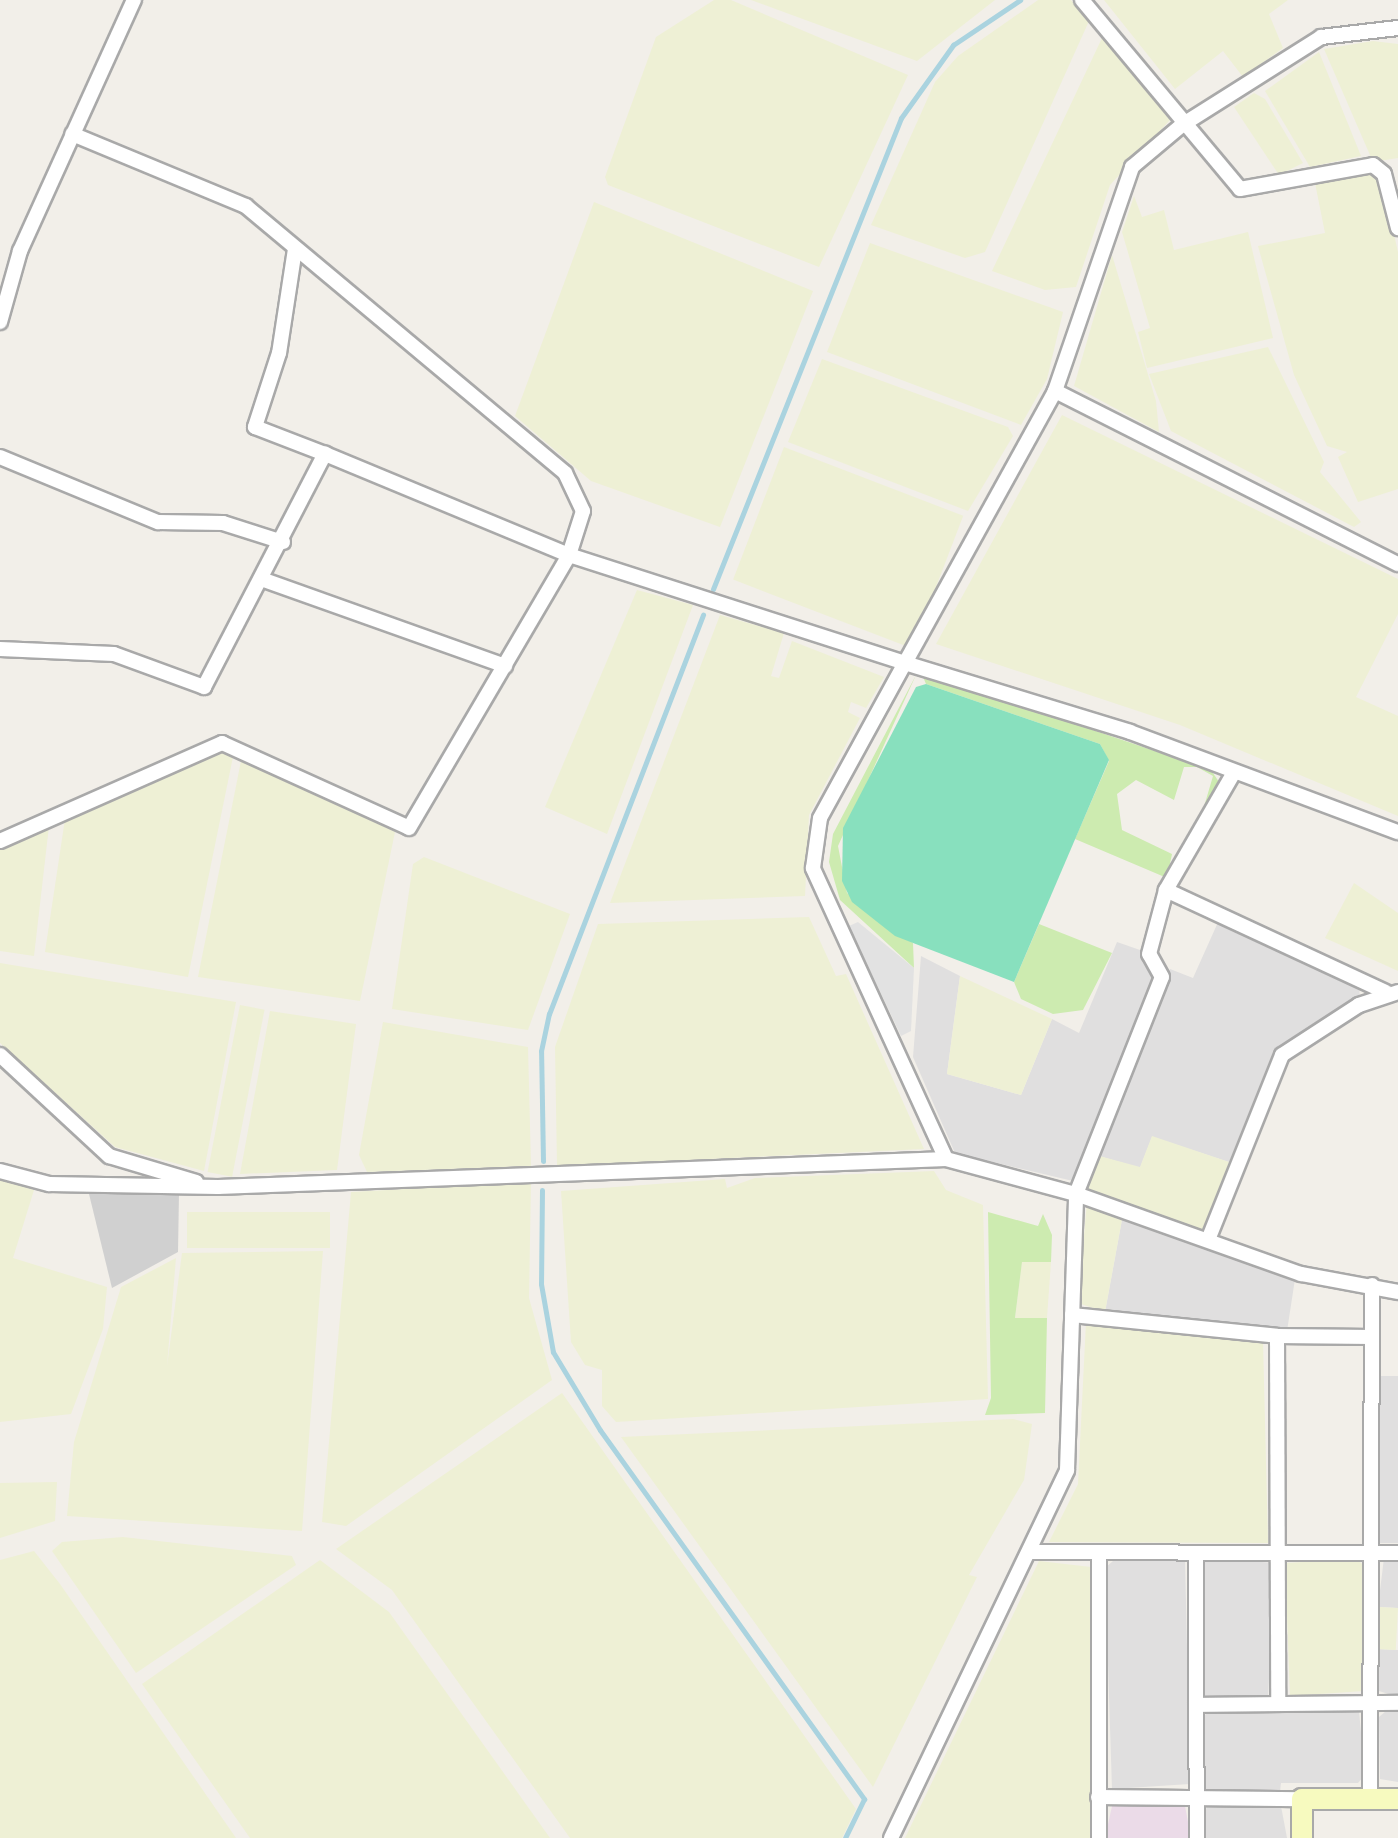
<!DOCTYPE html>
<style>
body{margin:0}
#map{position:relative;width:1398px;height:1838px;overflow:hidden;background:#f2efe9;font-family:Poppins,sans-serif}
div>[style]{position:absolute}
[style*='--x']{left:calc(var(--x)*1px);top:calc(var(--y)*1px);width:calc(var(--w)*1px);rotate:calc(var(--a)*1deg)}
.residential>*{inset:0;background:#e0dfdf;transform-origin:0 0}
.industrial>*{inset:0;background:#ebdbe8}
.religious>*{inset:0;background:#d0d0d0}
.farmland>*{inset:0;background:#eef0d5;transform-origin:0 0}
.grass>*{inset:0;background:#cdebb0}
.pitch>*{inset:0;background:#88e0be}
.parking>*{inset:0;background:#e2e2e2}
.stream>*{height:5px;margin:-2.5px;padding:0 2.5px;transform-origin:2.5px;border-radius:2.5px;background:#aad3df}
.roads{filter:drop-shadow(2px 0 #a9a9a9) drop-shadow(-2px 0 #a9a9a9) drop-shadow(0 2px #a9a9a9) drop-shadow(0 -2px #a9a9a9)}
.street>*{height:14px;margin:-7px;padding:0 7px;transform-origin:7px;border-radius:7px;background:#fff}
.secondary>*{height:20px;margin:-10px;padding:0 10px;transform-origin:10px;border-radius:10px;background:#f7fabf}
span{translate:-50% -50%;white-space:nowrap;text-align:center;line-height:1.15;-webkit-text-stroke:8px #fff;paint-order:stroke}
</style>
<div id="map">
<div class="residential">
<i style="clip-path:polygon(1219px 920px,1359px 984px,1360px 1000px,1275px 1056px,1229px 1162px,1152px 1137px,1140px 1168px,1092px 1154px,1170px 969px,1193px 978px)"></i>
<i style="clip-path:polygon(1117px 942px,1140px 950px,1156px 977px,1073px 1181px,955px 1153px,913px 1057px,921px 956px,960px 976px,947px 1074px,1021px 1095px,1052px 1019px,1079px 1033px)"></i>
<i style="clip-path:polygon(1123px 1214px,1295px 1279px,1287px 1331px,1105px 1312px)"></i>
<i style="left:1380px;top:1376px;width:18px;height:167px"></i>
<i style="clip-path:polygon(1207px 1558px,1275px 1563px,1268px 1697px,1207px 1699px,1200px 1691px,1201px 1562px)"></i>
<i style="clip-path:polygon(1384px 1558px,1398px 1559px,1398px 1608px,1378px 1607px)"></i>
<i style="clip-path:polygon(1185px 1559px,1190px 1784px,1112px 1789px,1105px 1568px,1113px 1561px)"></i>
<i style="clip-path:polygon(1378px 1649px,1398px 1650px,1398px 1697px,1379px 1691px)"></i>
<i style="clip-path:polygon(1359px 1711px,1365px 1775px,1358px 1783px,1281px 1783px,1280px 1792px,1207px 1792px,1201px 1784px,1202px 1718px,1208px 1712px)"></i>
<i style="clip-path:polygon(1386px 1711px,1398px 1711px,1398px 1782px,1380px 1779px,1379px 1717px)"></i>
<i style="clip-path:polygon(1207px 1805px,1281px 1806px,1287px 1838px,1201px 1838px)"></i>
</div>
<div class="industrial">
<i style="clip-path:polygon(1112px 1806px,1185px 1806px,1191px 1838px,1105px 1838px)"></i>
</div>
<div class="religious">
<i style="clip-path:polygon(179px 1192px,178px 1252px,112px 1288px,89px 1194px)"></i>
</div>
<div class="farmland">
<i style="clip-path:polygon(714px 0,731px 0,908px 75px,819px 267px,608px 185px,605px 177px,656px 37px)"></i>
<i style="clip-path:polygon(751px 0,995px 0,917px 61px)"></i>
<i style="clip-path:polygon(1038px 0,1071px 0,1089px 21px,985px 252px,965px 258px,871px 225px,935px 82px,958px 56px)"></i>
<i style="clip-path:polygon(1104px 0,1288px 0,1269px 14px,1283px 48px,1243px 77px,1223px 51px,1175px 89px)"></i>
<i style="clip-path:polygon(1102px 38px,1170px 120px,1110px 185px,1076px 287px,1045px 290px,992px 271px)"></i>
<i style="clip-path:polygon(1373px 41px,1398px 44px,1398px 158px,1373px 162px,1324px 49px)"></i>
<i style="clip-path:polygon(1319px 52px,1361px 156px,1310px 167px,1265px 91px)"></i>
<i style="clip-path:polygon(1254px 93px,1265px 99px,1303px 163px,1279px 175px,1234px 107px)"></i>
<i style="clip-path:polygon(1369px 169px,1382px 180px,1398px 252px,1398px 489px,1358px 502px,1338px 457px,1347px 452px,1327px 446px,1294px 375px,1258px 246px,1325px 233px,1314px 178px)"></i>
<i style="clip-path:polygon(1134px 196px,1142px 217px,1164px 210px,1174px 250px,1248px 232px,1273px 338px,1147px 368px,1138px 332px,1150px 328px,1122px 232px)"></i>
<i style="clip-path:polygon(594px 202px,813px 291px,720px 527px,591px 481px,515px 416px)"></i>
<i style="clip-path:polygon(870px 243px,1063px 312px,1047px 379px,1021px 425px,827px 352px)"></i>
<i style="clip-path:polygon(1112px 255px,1156px 401px,1159px 432px,1074px 386px)"></i>
<i style="clip-path:polygon(1268px 347px,1324px 462px,1320px 472px,1361px 522px,1354px 527px,1171px 431px,1149px 374px)"></i>
<i style="clip-path:polygon(822px 359px,1008px 427px,1013px 436px,968px 511px,788px 442px)"></i>
<i style="clip-path:polygon(1062px 415px,1398px 579px,1398px 614px,1356px 697px,1398px 716px,1398px 816px,1180px 725px,936px 644px)"></i>
<i style="left:784px;top:447px;width:192px;height:142px;rotate:21deg"></i>
<i style="clip-path:polygon(637px 590px,693px 605px,607px 834px,545px 807px)"></i>
<i style="clip-path:polygon(720px 615px,784px 633px,771px 676px,779px 678px,792px 641px,884px 677px,866px 708px,851px 702px,848px 712px,860px 718px,809px 815px,805px 896px,610px 903px)"></i>
<i style="clip-path:polygon(218px 748px,234px 752px,188px 977px,45px 952px,65px 819px)"></i>
<i style="clip-path:polygon(242px 756px,395px 832px,360px 1001px,198px 977px)"></i>
<i style="clip-path:polygon(49px 826px,34px 956px,0 951px,0 849px)"></i>
<i style="clip-path:polygon(424px 857px,570px 914px,528px 1030px,392px 1009px,413px 864px)"></i>
<i style="clip-path:polygon(1354px 883px,1398px 913px,1398px 971px,1325px 938px)"></i>
<i style="clip-path:polygon(809px 917px,836px 976px,846px 974px,924px 1149px,557px 1166px,555px 1047px,598px 924px)"></i>
<i style="clip-path:polygon(0 963px,236px 1002px,204px 1171px,115px 1147px,0 1043px)"></i>
<i style="clip-path:polygon(960px 976px,1052px 1019px,1021px 1095px,947px 1074px)"></i>
<i style="left:240px;top:1005px;width:25px;height:170px;rotate:11deg"></i>
<i style="clip-path:polygon(270px 1011px,356px 1024px,337px 1170px,240px 1174px)"></i>
<i style="clip-path:polygon(383px 1022px,528px 1047px,531px 1166px,367px 1172px,359px 1155px)"></i>
<i style="clip-path:polygon(1152px 1136px,1229px 1162px,1205px 1235px,1084px 1191px,1092px 1154px,1140px 1167px)"></i>
<i style="clip-path:polygon(934px 1171px,946px 1190px,983px 1205px,988px 1399px,616px 1422px,602px 1406px,602px 1370px,585px 1365px,571px 1342px,561px 1191px,725px 1179px,727px 1188px,755px 1178px)"></i>
<i style="clip-path:polygon(0 1179px,34px 1190px,13px 1258px,107px 1287px,103px 1329px,71px 1414px,0 1422px)"></i>
<i style="clip-path:polygon(531px 1182px,529px 1298px,552px 1380px,346px 1526px,322px 1522px,351px 1192px)"></i>
<i style="clip-path:polygon(1087px 1202px,1123px 1214px,1105px 1312px,1078px 1303px)"></i>
<i style="left:187px;top:1212px;width:143px;height:36px"></i>
<i style="clip-path:polygon(323px 1251px,302px 1531px,67px 1516px,74px 1442px,121px 1287px,176px 1258px,167px 1366px,182px 1253px)"></i>
<i style="clip-path:polygon(1022px 1261px,1051px 1262px,1047px 1318px,1015px 1319px)"></i>
<i style="clip-path:polygon(1086px 1322px,1263px 1341px,1268px 1543px,1049px 1542px,1078px 1484px)"></i>
<i style="clip-path:polygon(562px 1393px,856px 1809px,842px 1838px,570px 1838px,392px 1590px,336px 1549px)"></i>
<i style="clip-path:polygon(1013px 1419px,1032px 1424px,1024px 1480px,969px 1575px,977px 1577px,873px 1787px,621px 1437px)"></i>
<i style="clip-path:polygon(57px 1482px,55px 1521px,0 1538px,0 1483px)"></i>
<i style="clip-path:polygon(123px 1537px,292px 1556px,296px 1565px,136px 1673px,52px 1551px,62px 1542px)"></i>
<i style="clip-path:polygon(34px 1551px,60px 1584px,236px 1838px,0 1838px,0 1560px)"></i>
<i style="clip-path:polygon(1357px 1559px,1364px 1566px,1364px 1691px,1290px 1696px,1285px 1563px)"></i>
<i style="clip-path:polygon(320px 1560px,389px 1612px,550px 1838px,250px 1838px,142px 1684px)"></i>
<i style="clip-path:polygon(1039px 1561px,1091px 1567px,1092px 1838px,905px 1838px)"></i>
<i style="left:1378px;top:1607px;width:20px;height:42px;rotate:3deg"></i>
</div>
<div class="grass">
<i style="clip-path:polygon(921px 672px,1211px 770px,1219px 782px,1203px 810px,1213px 776px,1197px 767px,1184px 767px,1174px 800px,1136px 780px,1117px 794px,1122px 830px,1172px 854px,1167px 878px,1075px 839px,1109px 761px,1100px 744px,926px 684px)"></i>
<i style="clip-path:polygon(916px 675px,838px 846px,847px 893px,913px 943px,914px 968px,840px 900px,829px 862px,833px 834px)"></i>
<i style="clip-path:polygon(1039px 924px,1112px 953px,1083px 1010px,1053px 1014px,1021px 999px,1014px 982px)"></i>
<i style="clip-path:polygon(988px 1212px,1038px 1226px,1043px 1214px,1052px 1235px,1051px 1262px,1022px 1262px,1015px 1318px,1047px 1318px,1045px 1413px,985px 1415px,991px 1398px)"></i>
</div>
<div class="pitch">
<i style="clip-path:polygon(926px 684px,1100px 744px,1109px 760px,1014px 982px,895px 936px,852px 902px,842px 881px,843px 828px,916px 687px)"></i>
</div>
<div class="parking">
<i style="clip-path:polygon(858px 922px,914px 968px,911px 1031px,901px 1036px,849px 926px)"></i>
</div>
<div class="stream">
<i style="--x:713;--y:589;--w:507;--a:-68.24"></i>
<i style="--x:901;--y:118;--w:90;--a:-54.5"></i>
<i style="--x:953;--y:45;--w:81;--a:-33.9"></i>
<i style="--x:543;--y:1161;--w:110;--a:-91"></i>
<i style="--x:541;--y:1051;--w:38;--a:-78"></i>
<i style="--x:549;--y:1014;--w:428;--a:-68.9"></i>
<i style="--x:542;--y:1190;--w:94;--a:90.6"></i>
<i style="--x:541;--y:1284;--w:69;--a:80"></i>
<i style="--x:553;--y:1352;--w:91;--a:58.9"></i>
<i style="--x:600;--y:1430;--w:454;--a:54.4"></i>
<i style="--x:864;--y:1799;--w:43;--a:116"></i>
</div>
<div class="roads">
<div class="street">
<i style="--x:1082;--y:0;--w:246;--a:50.1"></i>
<i style="--x:1240;--y:189;--w:135;--a:-10.2"></i>
<i style="--x:1373;--y:165;--w:14;--a:39"></i>
<i style="--x:1384;--y:174;--w:56;--a:75.5"></i>
<i style="--x:295;--y:249;--w:105;--a:98.7"></i>
<i style="--x:279;--y:353;--w:78;--a:108"></i>
<i style="--x:255;--y:427;--w:75;--a:21.1"></i>
<i style="--x:0;--y:322;--w:74;--a:-74.3"></i>
<i style="--x:20;--y:251;--w:276;--a:-65.6"></i>
<i style="--x:1055;--y:391;--w:384;--a:26.8"></i>
<i style="--x:0;--y:457;--w:171;--a:22.4"></i>
<i style="--x:158;--y:522;--w:65;--a:0.9"></i>
<i style="--x:223;--y:523;--w:63;--a:17.6"></i>
<i style="--x:264;--y:580;--w:256;--a:19.6"></i>
<i style="--x:0;--y:649;--w:114;--a:2.5"></i>
<i style="--x:114;--y:654;--w:96;--a:20.1"></i>
<i style="--x:204;--y:687;--w:263;--a:-62.6"></i>
<i style="--x:325;--y:454;--w:264;--a:22.5"></i>
<i style="--x:569;--y:555;--w:353;--a:17.8"></i>
<i style="--x:905;--y:663;--w:311;--a:-61.1"></i>
<i style="--x:1055;--y:391;--w:237;--a:-71"></i>
<i style="--x:1132;--y:167;--w:65;--a:-40"></i>
<i style="--x:1182;--y:125;--w:165;--a:-32.3"></i>
<i style="--x:1321;--y:37;--w:78;--a:-6.7"></i>
<i style="--x:1233;--y:774;--w:134;--a:120"></i>
<i style="--x:1166;--y:890;--w:242;--a:24.9"></i>
<i style="--x:0;--y:841;--w:243;--a:-23.8"></i>
<i style="--x:222;--y:743;--w:205;--a:24.4"></i>
<i style="--x:409;--y:828;--w:316;--a:-59.6"></i>
<i style="--x:569;--y:555;--w:46;--a:-72.3"></i>
<i style="--x:583;--y:511;--w:42;--a:-115.3"></i>
<i style="--x:565;--y:473;--w:416;--a:-140.1"></i>
<i style="--x:246;--y:206;--w:188;--a:-157.5"></i>
<i style="--x:0;--y:1055;--w:149;--a:42.8"></i>
<i style="--x:109;--y:1156;--w:91;--a:16.6"></i>
<i style="--x:946;--y:1159;--w:320;--a:-114.6"></i>
<i style="--x:813;--y:868;--w:50;--a:-82"></i>
<i style="--x:820;--y:818;--w:177;--a:-61.3"></i>
<i style="--x:905;--y:663;--w:235;--a:17"></i>
<i style="--x:1130;--y:732;--w:286;--a:20.5"></i>
<i style="--x:0;--y:1171;--w:51;--a:14.9"></i>
<i style="--x:49;--y:1184;--w:169;--a:1"></i>
<i style="--x:218;--y:1187;--w:729;--a:-2.2"></i>
<i style="--x:946;--y:1159;--w:135;--a:15.1"></i>
<i style="--x:1076;--y:1194;--w:233;--a:-68.4"></i>
<i style="--x:1162;--y:977;--w:26;--a:-119"></i>
<i style="--x:1149;--y:954;--w:66;--a:-75.1"></i>
<i style="--x:1208;--y:1240;--w:199;--a:-68.2"></i>
<i style="--x:1282;--y:1055;--w:92;--a:-33"></i>
<i style="--x:1359;--y:1005;--w:41;--a:-18.4"></i>
<i style="--x:1072;--y:1315;--w:206;--a:5.8"></i>
<i style="--x:1277;--y:1336;--w:95;--a:0.6"></i>
<i style="--x:1277;--y:1336;--w:368;--a:89.8"></i>
<i style="--x:1032;--y:1552;--w:366;--a:0.2"></i>
<i style="--x:1196;--y:1553;--w:152;--a:90"></i>
<i style="--x:1098;--y:1797;--w:204;--a:0.6"></i>
<i style="--x:1370;--y:1800;--w:515;--a:-89.78"></i>
<i style="--x:891;--y:1838;--w:408;--a:-64.4"></i>
<i style="--x:1067;--y:1470;--w:276;--a:-88.1"></i>
<i style="--x:1076;--y:1194;--w:239;--a:19.6"></i>
<i style="--x:1301;--y:1274;--w:99;--a:10.5"></i>
<i style="--x:1099;--y:1838;--w:284;--a:-90"></i>
<i style="--x:1197;--y:1838;--w:133;--a:-90.4"></i>
<i style="--x:1196;--y:1705;--w:202;--a:-0.6"></i>
</div>
<div class="secondary">
<i style="--x:1302;--y:1838;--w:39;--a:-90"></i>
<i style="--x:1302;--y:1799;--w:96;--a:0"></i>
</div>
</div>
</div>
